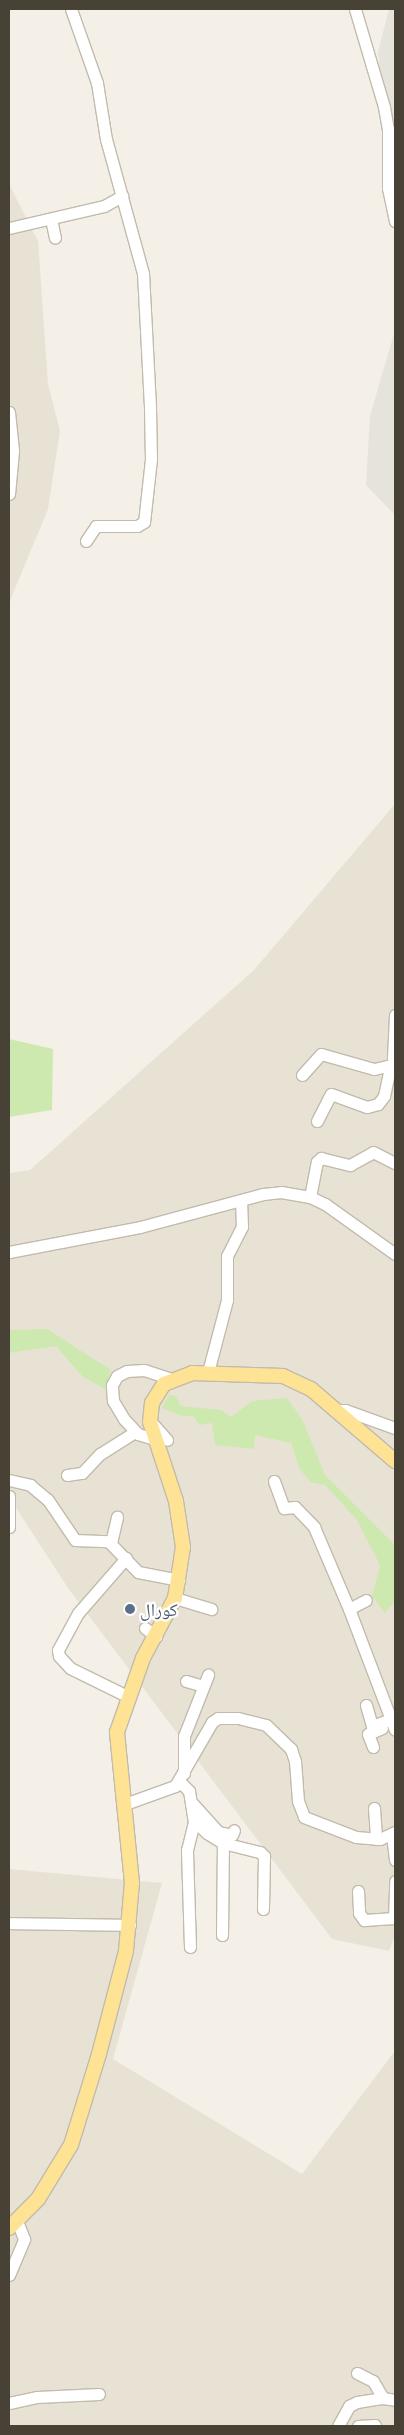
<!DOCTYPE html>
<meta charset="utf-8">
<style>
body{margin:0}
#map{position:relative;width:404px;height:2435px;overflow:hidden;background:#f4f0e7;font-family:Manrope,"Noto Naskh Arabic",sans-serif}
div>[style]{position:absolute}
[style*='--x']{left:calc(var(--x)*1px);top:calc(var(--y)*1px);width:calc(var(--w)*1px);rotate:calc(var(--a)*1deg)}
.residential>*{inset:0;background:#e8e2d5}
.industrial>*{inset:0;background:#e6e2dc}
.green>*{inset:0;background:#cee9af}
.roads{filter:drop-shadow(1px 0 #c2bbac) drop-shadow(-1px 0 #c2bbac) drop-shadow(0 1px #c2bbac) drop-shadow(0 -1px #c2bbac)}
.minor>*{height:11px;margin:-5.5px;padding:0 5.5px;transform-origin:5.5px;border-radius:5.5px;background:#fff}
.major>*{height:14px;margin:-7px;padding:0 7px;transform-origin:7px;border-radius:7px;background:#ffe395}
.dots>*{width:14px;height:14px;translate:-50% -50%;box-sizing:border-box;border:2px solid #fff;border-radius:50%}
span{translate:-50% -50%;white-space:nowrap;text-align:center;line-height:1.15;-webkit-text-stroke:4.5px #fff;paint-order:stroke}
.service-label{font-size:18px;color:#4e5e75}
.left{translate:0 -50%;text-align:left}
.frame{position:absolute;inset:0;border:10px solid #474136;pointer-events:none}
</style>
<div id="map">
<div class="residential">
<i style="clip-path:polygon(9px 184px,38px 241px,48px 384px,60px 431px,48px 509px,9px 603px)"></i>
<i style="clip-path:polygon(395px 804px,395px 1936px,389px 1951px,332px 1939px,68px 1588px,9px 1497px,9px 1173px,30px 1170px,254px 970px)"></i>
<i style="clip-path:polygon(9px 1869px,162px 1883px,113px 2059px,302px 2174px,395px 2051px,395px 2426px,9px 2426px)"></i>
</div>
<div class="industrial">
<i style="clip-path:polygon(389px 9px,395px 9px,395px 210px,378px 52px)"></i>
<i style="clip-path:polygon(395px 330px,395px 515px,366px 485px,370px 416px)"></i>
</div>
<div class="green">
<i style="clip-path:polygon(9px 1039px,53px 1049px,52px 1110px,9px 1117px)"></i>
<i style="clip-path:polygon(47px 1329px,111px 1370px,105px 1389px,83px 1377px,56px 1346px,9px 1353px,9px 1330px)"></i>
<i style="clip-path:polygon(169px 1395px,176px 1396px,181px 1406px,221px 1410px,231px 1417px,252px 1401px,287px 1398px,302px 1419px,325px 1475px,395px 1545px,395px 1600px,385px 1613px,372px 1596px,380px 1565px,357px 1520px,325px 1485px,310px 1482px,299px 1468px,291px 1443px,255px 1435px,254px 1449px,215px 1445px,212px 1423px,199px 1425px,193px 1416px,182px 1416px,162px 1408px)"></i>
</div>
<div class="roads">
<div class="minor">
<i style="--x:71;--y:9;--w:78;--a:70.6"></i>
<i style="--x:97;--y:83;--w:57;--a:80.9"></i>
<i style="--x:106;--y:139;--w:139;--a:74.6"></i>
<i style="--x:143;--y:273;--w:135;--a:87"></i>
<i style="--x:150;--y:408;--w:51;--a:88.9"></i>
<i style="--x:151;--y:459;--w:63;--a:96.3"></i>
<i style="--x:144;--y:522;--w:8;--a:150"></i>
<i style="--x:137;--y:526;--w:41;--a:180"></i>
<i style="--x:96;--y:526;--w:18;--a:124"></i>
<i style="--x:355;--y:9;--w:102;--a:73.5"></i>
<i style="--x:384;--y:107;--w:22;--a:80"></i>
<i style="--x:388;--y:129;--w:59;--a:90"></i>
<i style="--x:388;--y:188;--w:34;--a:78"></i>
<i style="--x:51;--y:219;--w:19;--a:78"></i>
<i style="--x:9;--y:228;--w:98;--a:-13"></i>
<i style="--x:104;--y:206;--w:21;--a:-29"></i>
<i style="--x:9;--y:412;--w:39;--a:84"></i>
<i style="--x:13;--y:451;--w:43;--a:95.3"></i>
<i style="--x:395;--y:1015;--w:43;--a:92.7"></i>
<i style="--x:393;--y:1058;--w:4;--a:63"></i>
<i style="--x:302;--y:1075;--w:28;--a:-48"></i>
<i style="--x:321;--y:1054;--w:55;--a:15.8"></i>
<i style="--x:374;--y:1069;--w:22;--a:-13"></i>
<i style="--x:317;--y:1121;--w:30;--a:-63"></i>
<i style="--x:331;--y:1094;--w:38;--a:20"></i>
<i style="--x:367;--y:1107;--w:11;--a:-15"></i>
<i style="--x:378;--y:1104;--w:10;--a:-53"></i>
<i style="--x:384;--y:1096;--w:30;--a:-78"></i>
<i style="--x:310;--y:1197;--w:36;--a:-79"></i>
<i style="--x:317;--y:1162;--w:6;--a:-45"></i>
<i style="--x:321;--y:1158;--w:30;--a:14"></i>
<i style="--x:350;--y:1165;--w:26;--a:-29"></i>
<i style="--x:373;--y:1152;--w:25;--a:27"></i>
<i style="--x:9;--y:1252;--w:133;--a:-10.8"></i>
<i style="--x:140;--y:1227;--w:127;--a:-15"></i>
<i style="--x:263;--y:1194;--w:18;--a:-6"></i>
<i style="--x:281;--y:1192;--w:29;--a:10"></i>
<i style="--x:310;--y:1197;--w:17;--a:25"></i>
<i style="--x:325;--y:1204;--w:86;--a:35.5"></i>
<i style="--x:208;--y:1372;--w:74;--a:-75.2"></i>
<i style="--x:227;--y:1300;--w:44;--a:-90"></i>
<i style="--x:227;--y:1256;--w:33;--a:-63"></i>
<i style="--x:242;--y:1227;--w:25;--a:-92"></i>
<i style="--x:334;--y:1410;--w:11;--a:0"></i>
<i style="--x:345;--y:1410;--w:53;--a:19.8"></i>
<i style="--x:151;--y:1422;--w:24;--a:48"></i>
<i style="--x:154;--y:1439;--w:17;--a:-163"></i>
<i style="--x:138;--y:1434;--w:21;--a:-133"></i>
<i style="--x:124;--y:1419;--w:21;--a:-121"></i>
<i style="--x:113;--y:1401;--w:16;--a:-94"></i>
<i style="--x:112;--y:1385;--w:10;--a:-61"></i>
<i style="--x:117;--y:1376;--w:11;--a:-27"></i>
<i style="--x:127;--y:1371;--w:17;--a:-3"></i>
<i style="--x:144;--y:1370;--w:29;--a:18"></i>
<i style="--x:67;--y:1475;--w:15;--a:-8"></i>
<i style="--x:82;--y:1473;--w:26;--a:-47"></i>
<i style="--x:100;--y:1454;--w:41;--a:-32.2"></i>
<i style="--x:9;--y:1480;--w:22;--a:13"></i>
<i style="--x:30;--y:1485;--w:23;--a:40"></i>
<i style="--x:48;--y:1500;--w:48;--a:56"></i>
<i style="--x:75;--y:1540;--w:33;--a:2"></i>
<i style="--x:108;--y:1541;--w:43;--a:45.9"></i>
<i style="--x:138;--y:1572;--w:42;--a:11"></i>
<i style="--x:274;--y:1481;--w:29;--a:70"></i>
<i style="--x:284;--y:1508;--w:11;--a:-5"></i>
<i style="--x:295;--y:1507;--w:28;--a:46"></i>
<i style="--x:314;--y:1527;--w:89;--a:66.9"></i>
<i style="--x:349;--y:1609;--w:129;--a:69.2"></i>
<i style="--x:9;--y:1496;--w:31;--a:90"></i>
<i style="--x:111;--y:1543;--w:27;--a:-77"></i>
<i style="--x:126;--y:1558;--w:73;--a:131.1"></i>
<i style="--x:78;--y:1613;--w:42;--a:118.4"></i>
<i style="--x:58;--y:1650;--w:6;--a:81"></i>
<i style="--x:59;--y:1656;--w:16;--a:47"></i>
<i style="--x:70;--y:1668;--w:64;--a:26.2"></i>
<i style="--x:175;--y:1598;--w:38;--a:17"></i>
<i style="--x:349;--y:1609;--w:19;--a:-28"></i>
<i style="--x:145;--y:1628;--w:14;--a:36"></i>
<i style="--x:186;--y:1681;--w:18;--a:16"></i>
<i style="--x:366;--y:1705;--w:22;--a:74"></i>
<i style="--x:372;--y:1726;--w:20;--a:-20"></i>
<i style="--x:373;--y:1747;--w:14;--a:-111"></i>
<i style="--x:368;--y:1734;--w:15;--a:-23"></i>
<i style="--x:184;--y:1773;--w:37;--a:-90"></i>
<i style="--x:184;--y:1736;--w:66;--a:-68.5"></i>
<i style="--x:180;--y:1782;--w:13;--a:45"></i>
<i style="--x:189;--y:1791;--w:30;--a:81"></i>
<i style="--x:194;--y:1821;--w:18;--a:43"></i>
<i style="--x:207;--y:1833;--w:19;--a:32"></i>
<i style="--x:223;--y:1843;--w:38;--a:14"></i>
<i style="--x:260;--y:1852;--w:6;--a:45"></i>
<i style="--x:264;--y:1856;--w:53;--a:91.1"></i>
<i style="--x:125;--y:1804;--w:53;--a:-19.8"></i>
<i style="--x:175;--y:1786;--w:74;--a:-60"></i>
<i style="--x:212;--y:1722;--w:7;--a:-34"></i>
<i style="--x:218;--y:1718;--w:20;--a:0"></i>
<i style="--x:238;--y:1718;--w:29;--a:14"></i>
<i style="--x:266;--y:1725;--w:35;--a:44"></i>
<i style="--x:291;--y:1749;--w:13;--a:72"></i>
<i style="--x:295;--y:1761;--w:40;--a:85.7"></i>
<i style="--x:298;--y:1801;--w:17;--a:69"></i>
<i style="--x:304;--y:1817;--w:56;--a:21"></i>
<i style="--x:356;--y:1837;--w:24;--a:5"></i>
<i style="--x:380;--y:1839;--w:17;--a:-25"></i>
<i style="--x:193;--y:1804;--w:38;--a:48"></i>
<i style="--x:218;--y:1832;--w:14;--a:12"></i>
<i style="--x:232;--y:1835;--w:5;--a:-68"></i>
<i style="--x:374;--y:1808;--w:31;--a:86"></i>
<i style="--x:392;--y:1835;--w:25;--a:83"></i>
<i style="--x:358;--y:1891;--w:22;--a:87"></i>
<i style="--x:359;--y:1913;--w:9;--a:54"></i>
<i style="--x:364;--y:1920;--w:30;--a:-4"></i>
<i style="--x:394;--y:1918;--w:37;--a:-88"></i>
<i style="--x:9;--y:1923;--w:121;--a:0.9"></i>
<i style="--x:222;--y:1935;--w:92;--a:-89.4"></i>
<i style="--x:190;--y:1947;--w:97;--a:-91.8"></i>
<i style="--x:187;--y:1850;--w:30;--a:-76"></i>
<i style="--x:9;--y:2275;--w:39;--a:-67"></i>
<i style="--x:24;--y:2239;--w:19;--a:-111"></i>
<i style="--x:357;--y:2373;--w:18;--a:27"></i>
<i style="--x:373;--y:2381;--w:20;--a:60"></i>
<i style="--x:9;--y:2403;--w:29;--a:-12"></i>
<i style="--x:37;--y:2397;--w:62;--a:-2.8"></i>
<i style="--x:338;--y:2426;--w:23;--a:-61"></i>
<i style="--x:349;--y:2406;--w:9;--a:-27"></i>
<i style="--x:357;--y:2402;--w:26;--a:-9"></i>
<i style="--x:383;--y:2398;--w:12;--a:9"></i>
<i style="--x:358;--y:2426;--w:17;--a:-3"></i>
</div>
<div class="major">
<i style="--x:9;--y:2228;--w:41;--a:-45"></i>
<i style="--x:38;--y:2199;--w:63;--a:-58.6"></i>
<i style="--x:71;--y:2145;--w:95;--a:-72.9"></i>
<i style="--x:99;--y:2054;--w:106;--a:-75.3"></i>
<i style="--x:126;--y:1951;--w:68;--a:-85"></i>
<i style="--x:132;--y:1883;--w:152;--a:-95.7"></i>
<i style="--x:117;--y:1732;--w:78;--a:-70.6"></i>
<i style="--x:143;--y:1658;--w:68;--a:-61.9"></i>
<i style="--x:175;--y:1598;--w:52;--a:-81.1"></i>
<i style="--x:183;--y:1547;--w:47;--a:-98.7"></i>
<i style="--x:176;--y:1501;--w:83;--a:-108.2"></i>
<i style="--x:150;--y:1422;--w:19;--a:-84"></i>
<i style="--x:152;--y:1403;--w:22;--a:-58"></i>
<i style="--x:164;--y:1384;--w:30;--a:-21"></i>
<i style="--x:192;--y:1373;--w:91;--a:1.9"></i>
<i style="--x:283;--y:1376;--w:31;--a:25"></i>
<i style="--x:311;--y:1389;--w:111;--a:40.6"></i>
</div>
</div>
<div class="dots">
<i style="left:130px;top:1609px;background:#5c6f8a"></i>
</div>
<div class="service-label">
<span class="left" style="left:140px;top:1609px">كورال</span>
</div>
<div class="frame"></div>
</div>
